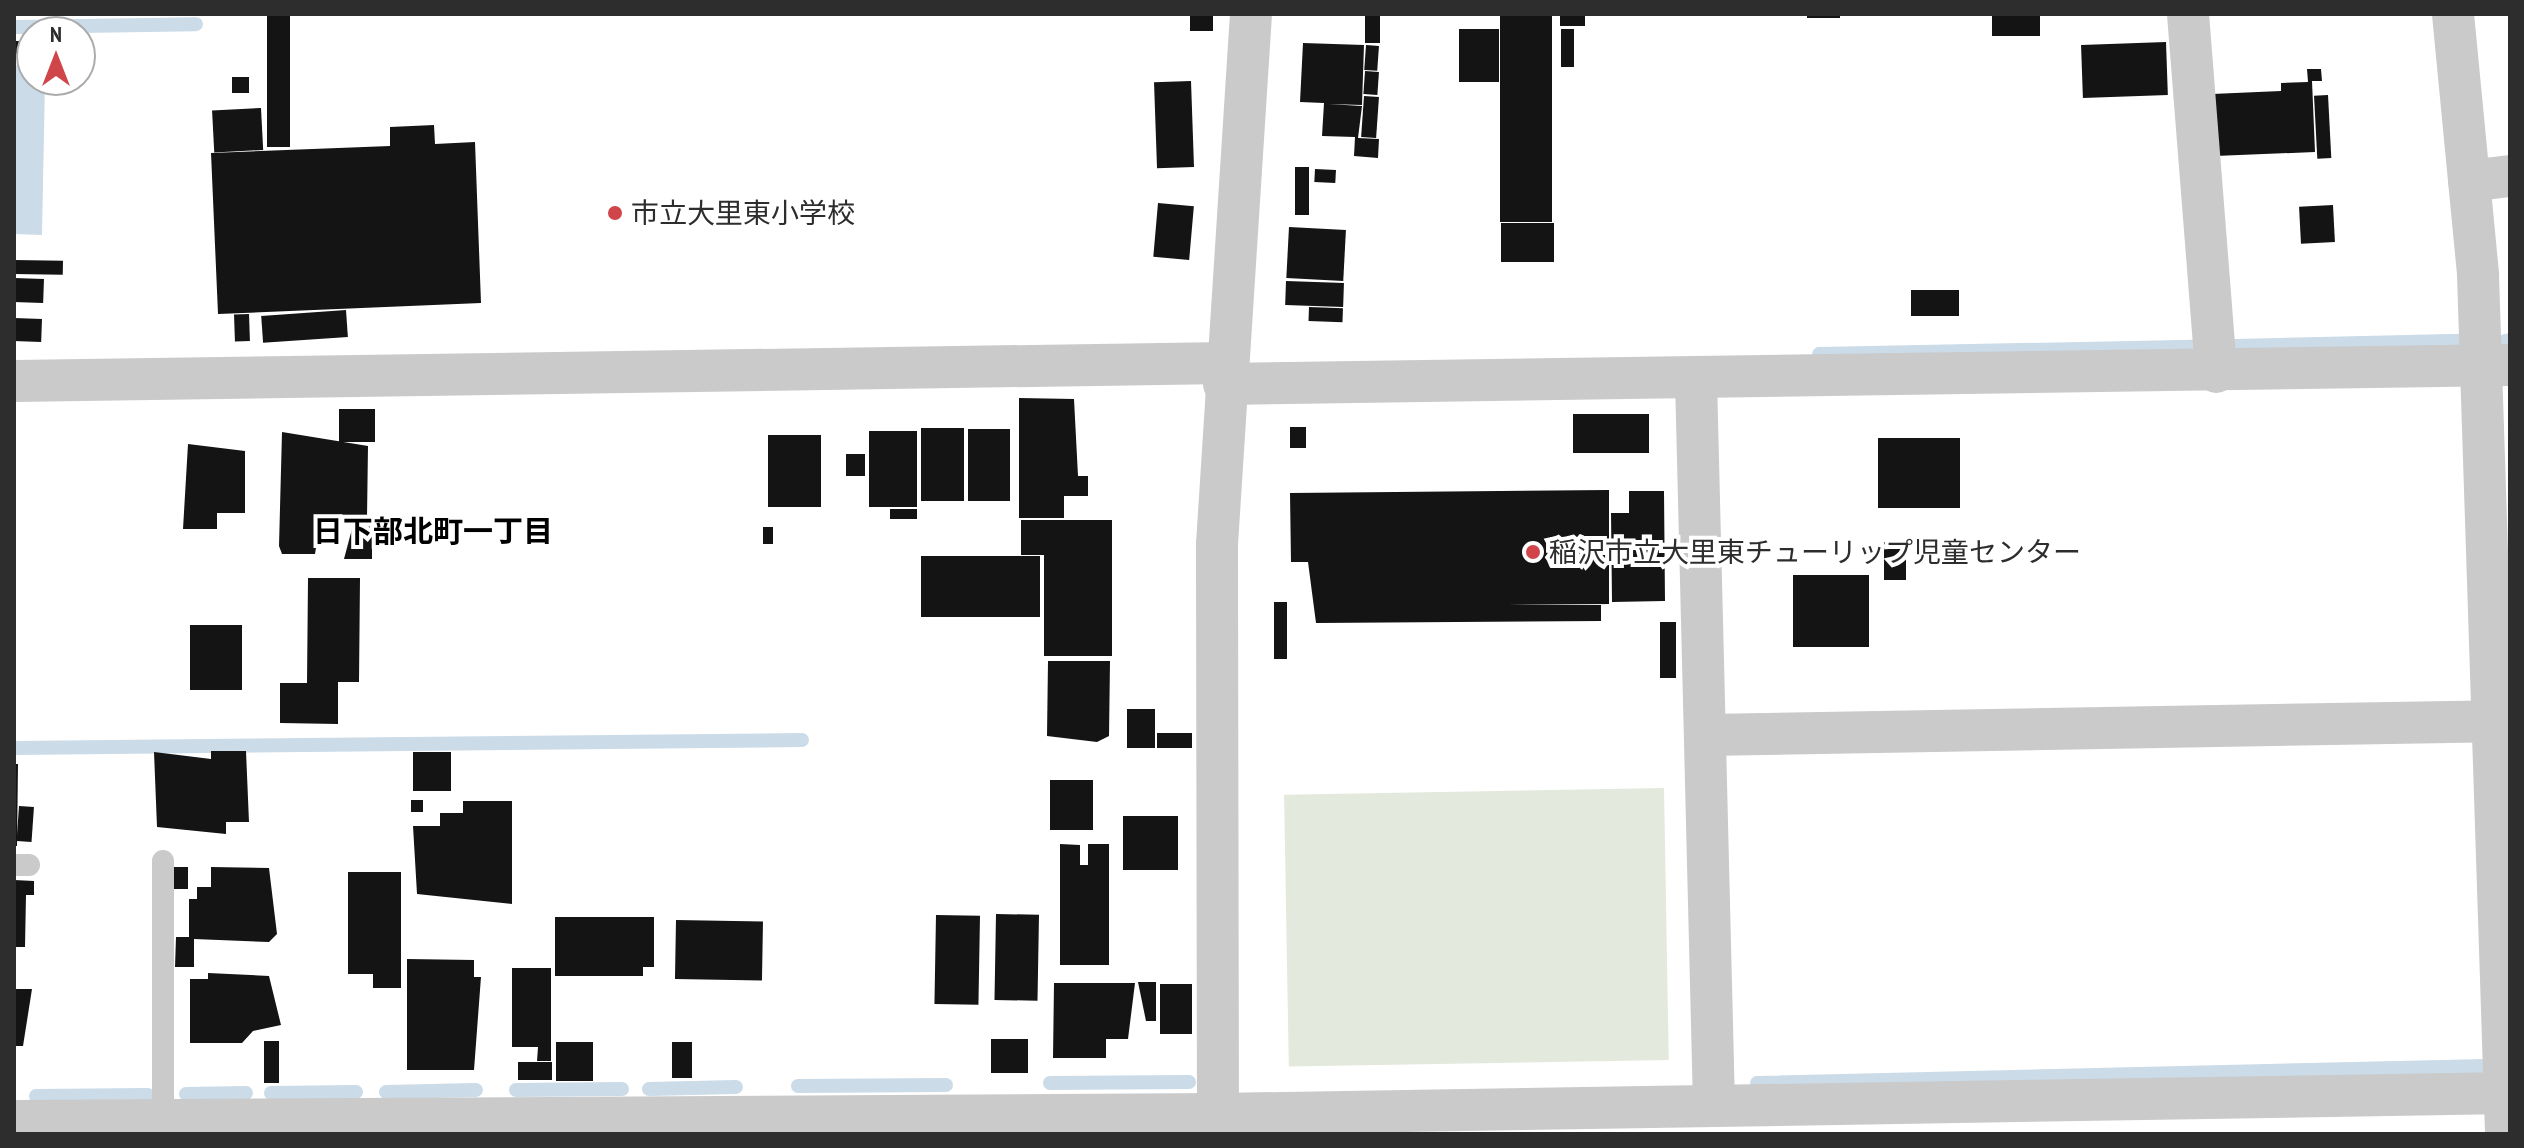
<!DOCTYPE html>
<meta charset="utf-8">
<style>
body{margin:0}
#map{position:relative;width:2524px;height:1148px;overflow:hidden;background:#fff;font-family:"PT Sans Narrow","Noto Sans JP",sans-serif}
div>[style]{position:absolute}
[style*='--x']{left:calc(var(--x)*1px);top:calc(var(--y)*1px);width:calc(var(--w)*1px);rotate:calc(var(--a)*1deg)}
.green>*{inset:0;background:#e3e9dd;transform-origin:0 0}
.water>*{inset:0;background:#cbdbe7}
.stream>*{height:14px;margin:-7px;padding:0 7px;transform-origin:7px;border-radius:7px;background:#cbdbe7}
.building>*{inset:0;background:#141414;transform-origin:0 0}
.lane>*{height:22px;margin:-11px;padding:0 11px;transform-origin:11px;border-radius:11px;background:#cacaca}
.street>*{height:42px;margin:-21px;padding:0 21px;transform-origin:21px;border-radius:21px;background:#cacaca}
.dots>*{width:22px;height:22px;translate:-50% -50%;box-sizing:border-box;border:4px solid #fff;border-radius:50%}
span{translate:-50% -50%;white-space:nowrap;text-align:center;line-height:1.15;-webkit-text-stroke:8px #fff;paint-order:stroke}
.poi-label{font-size:28px;color:#2d2d2d}
.left{translate:0 -50%;text-align:left}
.neighbourhood-label{font-size:30px;color:#000;font-weight:700}
.frame{position:absolute;inset:0;border:16px solid #2d2d2d;pointer-events:none}
.north{position:absolute;left:16px;top:16px;width:80px;height:80px;box-sizing:border-box;background:#fff;border:2px solid #ababab;border-radius:50%;rotate:0deg;font-size:22px;font-weight:700;line-height:32px;text-align:center;color:#2d2d2d}
.north::after{content:'';display:block;margin:auto;width:28px;height:36px;background:#cf454a;clip-path:polygon(50% 0,100% 100%,50% 72%,0 100%)}
</style>
<div id="map">
<div class="green">
<i style="left:1664px;top:788px;width:272px;height:380px;rotate:89deg"></i>
</div>
<div class="water">
<i style="clip-path:polygon(14px 65px,32px 66px,32px 80px,45px 80px,42px 235px,14px 234px)"></i>
</div>
<div class="stream">
<i style="--x:14;--y:27;--w:182;--a:-0.9"></i>
<i style="--x:2505;--y:341;--w:5;--a:-11"></i>
<i style="--x:2235;--y:346;--w:227;--a:-1.3"></i>
<i style="--x:1819;--y:354;--w:374;--a:-1.1"></i>
<i style="--x:14;--y:748;--w:788;--a:-0.58"></i>
<i style="--x:1050;--y:1083;--w:139;--a:-0.4"></i>
<i style="--x:1757;--y:1083;--w:729;--a:-1.34"></i>
<i style="--x:798;--y:1086;--w:148;--a:-0.4"></i>
<i style="--x:649;--y:1089;--w:87;--a:-1.3"></i>
<i style="--x:516;--y:1090;--w:106;--a:-0.5"></i>
<i style="--x:386;--y:1092;--w:90;--a:-1.3"></i>
<i style="--x:271;--y:1093;--w:85;--a:-0.7"></i>
<i style="--x:186;--y:1094;--w:60;--a:-1"></i>
<i style="--x:36;--y:1096;--w:112;--a:-0.5"></i>
</div>
<div class="building">
<i style="left:267px;top:14px;width:23px;height:133px"></i>
<i style="left:1190px;top:14px;width:23px;height:17px"></i>
<i style="left:1500px;top:14px;width:52px;height:208px"></i>
<i style="left:1560px;top:14px;width:25px;height:12px"></i>
<i style="left:1807px;top:14px;width:33px;height:4px"></i>
<i style="left:1992px;top:14px;width:48px;height:22px"></i>
<i style="left:1365px;top:15px;width:15px;height:28px"></i>
<i style="left:1459px;top:29px;width:40px;height:53px"></i>
<i style="left:1561px;top:29px;width:13px;height:38px"></i>
<i style="left:14px;top:41px;width:18px;height:13px"></i>
<i style="left:2166px;top:42px;width:53px;height:85px;rotate:88deg"></i>
<i style="clip-path:polygon(1303px 43px,1364px 45px,1362px 105px,1328px 104px,1362px 106px,1358px 138px,1379px 139px,1378px 158px,1354px 156px,1355px 137px,1322px 136px,1324px 103px,1300px 102px)"></i>
<i style="left:1366px;top:45px;width:13px;height:25px;rotate:4deg"></i>
<i style="clip-path:polygon(2307px 69px,2321px 69px,2322px 81px,2312px 81px,2315px 152px,2215px 156px,2212px 94px,2281px 91px,2281px 83px,2308px 82px)"></i>
<i style="left:1365px;top:71px;width:14px;height:23px;rotate:4deg"></i>
<i style="left:249px;top:77px;width:16px;height:17px;rotate:90deg"></i>
<i style="left:1191px;top:81px;width:86px;height:37px;rotate:88deg"></i>
<i style="left:2328px;top:95px;width:63px;height:14px;rotate:87deg"></i>
<i style="left:1364px;top:96px;width:15px;height:41px;rotate:4deg"></i>
<i style="left:261px;top:108px;width:42px;height:49px;rotate:87deg"></i>
<i style="clip-path:polygon(434px 125px,435px 144px,475px 142px,481px 303px,218px 314px,211px 153px,390px 146px,390px 127px)"></i>
<i style="left:1295px;top:167px;width:14px;height:48px"></i>
<i style="left:1315px;top:169px;width:21px;height:13px;rotate:3deg"></i>
<i style="left:1158px;top:203px;width:36px;height:54px;rotate:5deg"></i>
<i style="left:2333px;top:205px;width:37px;height:34px;rotate:87deg"></i>
<i style="left:1501px;top:223px;width:53px;height:39px"></i>
<i style="left:1289px;top:227px;width:57px;height:51px;rotate:3deg"></i>
<i style="left:14px;top:260px;width:49px;height:14px;rotate:1deg"></i>
<i style="left:14px;top:278px;width:30px;height:24px;rotate:2deg"></i>
<i style="left:1286px;top:281px;width:58px;height:24px;rotate:2deg"></i>
<i style="left:1911px;top:290px;width:48px;height:26px"></i>
<i style="left:1309px;top:307px;width:34px;height:14px;rotate:2deg"></i>
<i style="left:346px;top:310px;width:27px;height:85px;rotate:86deg"></i>
<i style="left:249px;top:314px;width:27px;height:15px;rotate:88deg"></i>
<i style="left:14px;top:318px;width:28px;height:23px;rotate:2deg"></i>
<i style="clip-path:polygon(1019px 398px,1074px 399px,1078px 476px,1088px 476px,1088px 496px,1064px 496px,1064px 518px,1019px 518px)"></i>
<i style="left:339px;top:409px;width:36px;height:33px"></i>
<i style="left:1573px;top:414px;width:76px;height:39px"></i>
<i style="left:1306px;top:427px;width:21px;height:16px;rotate:90deg"></i>
<i style="left:921px;top:428px;width:43px;height:73px"></i>
<i style="left:968px;top:429px;width:42px;height:72px"></i>
<i style="left:869px;top:431px;width:48px;height:76px"></i>
<i style="clip-path:polygon(282px 432px,368px 446px,367px 518px,320px 523px,315px 554px,282px 554px,279px 546px)"></i>
<i style="left:768px;top:435px;width:53px;height:72px"></i>
<i style="left:1878px;top:438px;width:82px;height:70px"></i>
<i style="clip-path:polygon(188px 444px,245px 451px,245px 513px,217px 513px,217px 529px,183px 529px)"></i>
<i style="left:846px;top:454px;width:19px;height:22px"></i>
<i style="clip-path:polygon(1609px 490px,1609px 604px,1507px 605px,1601px 605px,1601px 621px,1316px 623px,1308px 562px,1291px 562px,1290px 493px)"></i>
<i style="clip-path:polygon(1629px 491px,1664px 491px,1665px 601px,1612px 602px,1611px 513px,1629px 513px)"></i>
<i style="left:890px;top:509px;width:27px;height:10px"></i>
<i style="clip-path:polygon(1021px 520px,1112px 520px,1112px 656px,1044px 656px,1044px 555px,1021px 555px)"></i>
<i style="clip-path:polygon(353px 525px,372px 525px,372px 559px,344px 559px)"></i>
<i style="left:763px;top:527px;width:10px;height:17px"></i>
<i style="left:1884px;top:542px;width:22px;height:38px"></i>
<i style="left:921px;top:556px;width:119px;height:61px"></i>
<i style="left:1793px;top:575px;width:76px;height:72px"></i>
<i style="clip-path:polygon(308px 578px,360px 578px,359px 682px,338px 682px,338px 724px,280px 723px,280px 683px,307px 683px)"></i>
<i style="left:1274px;top:602px;width:13px;height:57px"></i>
<i style="left:1660px;top:622px;width:16px;height:56px"></i>
<i style="left:190px;top:625px;width:52px;height:65px"></i>
<i style="clip-path:polygon(1048px 661px,1110px 661px,1109px 736px,1097px 742px,1047px 736px)"></i>
<i style="left:1127px;top:709px;width:28px;height:39px"></i>
<i style="left:1157px;top:733px;width:35px;height:15px"></i>
<i style="clip-path:polygon(211px 751px,246px 751px,249px 822px,226px 822px,226px 834px,157px 827px,154px 752px,211px 759px)"></i>
<i style="left:413px;top:752px;width:38px;height:39px"></i>
<i style="clip-path:polygon(14px 764px,18px 764px,17px 846px,14px 846px)"></i>
<i style="left:1050px;top:780px;width:43px;height:50px"></i>
<i style="left:411px;top:800px;width:12px;height:12px"></i>
<i style="clip-path:polygon(463px 801px,512px 801px,512px 904px,417px 894px,413px 826px,440px 826px,440px 813px,463px 813px)"></i>
<i style="left:19px;top:806px;width:15px;height:35px;rotate:4deg"></i>
<i style="left:1123px;top:816px;width:55px;height:54px"></i>
<i style="clip-path:polygon(1060px 844px,1080px 845px,1080px 865px,1088px 865px,1088px 844px,1109px 844px,1109px 965px,1060px 965px)"></i>
<i style="left:174px;top:867px;width:14px;height:22px"></i>
<i style="clip-path:polygon(211px 867px,269px 868px,277px 934px,269px 942px,194px 939px,194px 967px,175px 967px,176px 937px,189px 937px,189px 899px,197px 899px,197px 887px,211px 887px)"></i>
<i style="clip-path:polygon(348px 872px,401px 872px,401px 988px,373px 988px,373px 974px,348px 974px)"></i>
<i style="clip-path:polygon(14px 880px,34px 881px,34px 895px,26px 895px,25px 947px,14px 947px)"></i>
<i style="left:996px;top:914px;width:43px;height:86px;rotate:1deg"></i>
<i style="left:936px;top:915px;width:44px;height:89px;rotate:1deg"></i>
<i style="clip-path:polygon(555px 917px,654px 917px,654px 967px,643px 967px,643px 976px,555px 976px)"></i>
<i style="left:676px;top:920px;width:87px;height:59px;rotate:1deg"></i>
<i style="clip-path:polygon(407px 959px,474px 960px,474px 977px,481px 977px,474px 1070px,407px 1070px)"></i>
<i style="clip-path:polygon(512px 968px,551px 968px,551px 1061px,537px 1061px,538px 1047px,512px 1047px)"></i>
<i style="clip-path:polygon(208px 973px,269px 976px,281px 1025px,253px 1031px,242px 1043px,190px 1043px,190px 979px,208px 979px)"></i>
<i style="clip-path:polygon(1138px 982px,1156px 982px,1156px 1021px,1146px 1021px)"></i>
<i style="clip-path:polygon(1054px 983px,1135px 983px,1128px 1039px,1106px 1039px,1106px 1058px,1053px 1058px)"></i>
<i style="left:1160px;top:984px;width:32px;height:50px"></i>
<i style="clip-path:polygon(14px 989px,32px 989px,23px 1046px,14px 1046px)"></i>
<i style="left:991px;top:1039px;width:37px;height:34px"></i>
<i style="left:264px;top:1041px;width:15px;height:42px"></i>
<i style="left:556px;top:1042px;width:37px;height:39px"></i>
<i style="left:672px;top:1042px;width:20px;height:36px"></i>
<i style="left:518px;top:1062px;width:34px;height:18px"></i>
</div>
<div class="lane">
<i style="--x:163;--y:861;--w:259;--a:90"></i>
<i style="--x:14;--y:865;--w:15;--a:0"></i>
</div>
<div class="street">
<i style="--x:2188;--y:14;--w:359;--a:85.5"></i>
<i style="--x:2453;--y:14;--w:262;--a:84.5"></i>
<i style="--x:2478;--y:275;--w:859;--a:88.13"></i>
<i style="--x:2469;--y:181;--w:41;--a:-7"></i>
<i style="--x:1696;--y:379;--w:727;--a:88.58"></i>
<i style="--x:14;--y:381;--w:1212;--a:-0.85"></i>
<i style="--x:1224;--y:384;--w:1286;--a:-0.85"></i>
<i style="--x:1705;--y:735;--w:805;--a:-1"></i>
<i style="--x:14;--y:1121;--w:1204;--a:-0.33"></i>
<i style="--x:1218;--y:1114;--w:1292;--a:-0.93"></i>
<i style="--x:1218;--y:1134;--w:590;--a:-90.1"></i>
<i style="--x:1217;--y:544;--w:531;--a:-86.33"></i>
</div>
<div class="dots">
<i style="left:615px;top:213px;background:#cf454a"></i>
<i style="left:1533px;top:552px;background:#cf454a"></i>
</div>
<div class="poi-label">
<span class="left" style="left:631px;top:213px">市立大里東小学校</span>
<span class="left" style="left:1549px;top:552px">稲沢市立大里東チューリップ児童センター</span>
</div>
<div class="neighbourhood-label">
<span style="left:433px;top:531px">日下部北町一丁目</span>
</div>
<div class="frame"></div>
<div class="north">N</div>
</div>
